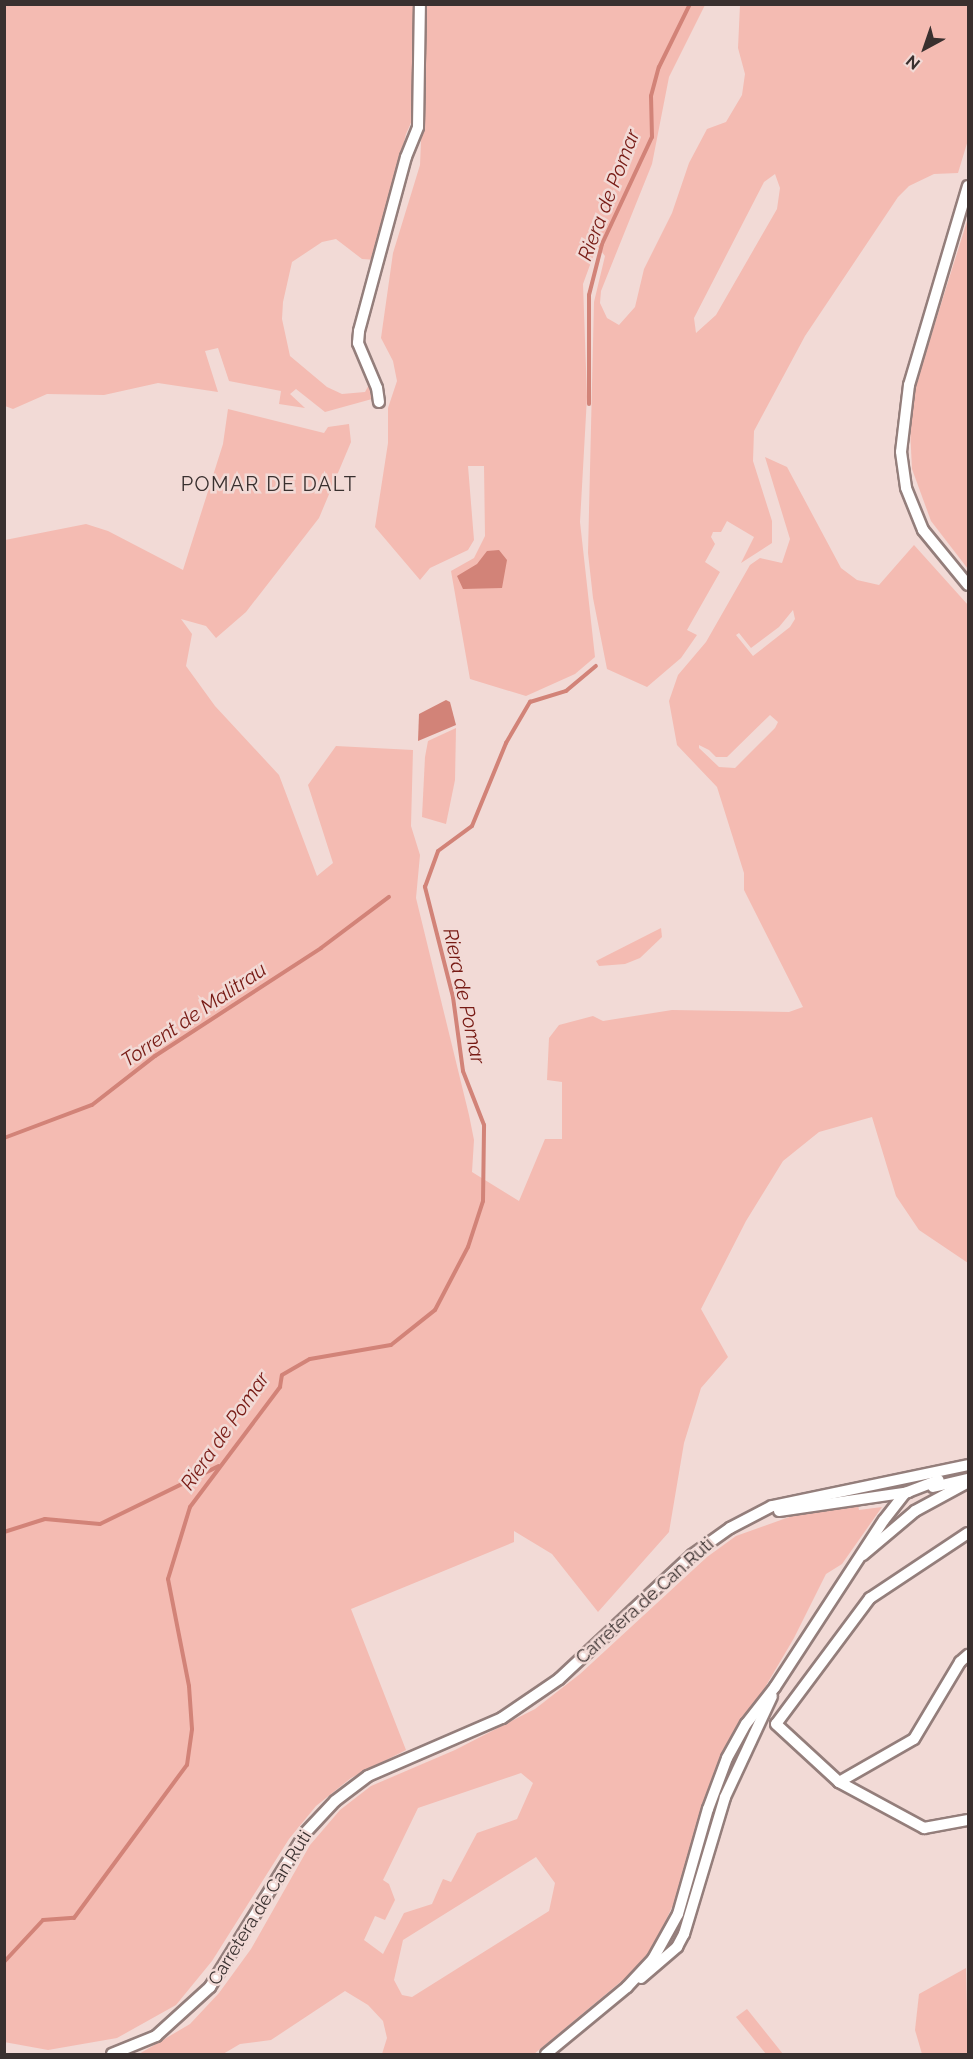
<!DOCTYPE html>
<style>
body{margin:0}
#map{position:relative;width:973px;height:2059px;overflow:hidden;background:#f2dad6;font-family:Raleway,sans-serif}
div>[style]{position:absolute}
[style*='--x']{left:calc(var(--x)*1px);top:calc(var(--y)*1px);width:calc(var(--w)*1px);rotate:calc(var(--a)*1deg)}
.green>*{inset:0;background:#f4bbb2}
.water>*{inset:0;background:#d28378}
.stream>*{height:4px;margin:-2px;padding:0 2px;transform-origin:2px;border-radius:2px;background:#d28378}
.roads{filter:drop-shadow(2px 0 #947e7b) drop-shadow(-2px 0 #947e7b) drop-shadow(0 2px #947e7b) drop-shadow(0 -2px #947e7b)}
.street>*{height:10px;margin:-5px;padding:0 5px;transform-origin:5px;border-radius:5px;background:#fff}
span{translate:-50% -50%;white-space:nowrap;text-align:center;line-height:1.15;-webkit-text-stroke:5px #f2dad6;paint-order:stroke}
.street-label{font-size:18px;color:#39302f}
.water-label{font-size:20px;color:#771a14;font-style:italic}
.neighbourhood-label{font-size:20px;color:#39302f;letter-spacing:1.5px}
.frame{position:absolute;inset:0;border:6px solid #39302f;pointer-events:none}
.north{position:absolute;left:895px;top:18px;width:60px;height:60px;-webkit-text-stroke:4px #f2dad6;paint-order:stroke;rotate:220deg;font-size:16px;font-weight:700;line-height:24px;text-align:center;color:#39302f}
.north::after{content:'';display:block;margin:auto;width:21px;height:27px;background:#39302f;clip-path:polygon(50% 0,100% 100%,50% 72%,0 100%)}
</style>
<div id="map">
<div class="green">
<i style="clip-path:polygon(4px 5px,415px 5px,414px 116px,406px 134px,377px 260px,362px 259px,336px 239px,322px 242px,292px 262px,283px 302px,282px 319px,290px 356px,327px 387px,342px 394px,365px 392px,370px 383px,372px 399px,325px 412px,296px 389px,290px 394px,305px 408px,279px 404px,281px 391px,229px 381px,218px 348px,205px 351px,218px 392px,158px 383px,104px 395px,47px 394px,13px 409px,5px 406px)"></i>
<i style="clip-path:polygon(evenodd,427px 5px,705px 5px,669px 77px,652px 164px,601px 291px,600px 303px,607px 318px,619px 325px,635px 307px,644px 269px,672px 213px,689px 163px,707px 129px,726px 122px,742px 95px,745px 74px,738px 48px,740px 5px,968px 5px,968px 140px,958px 173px,934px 174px,909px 186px,898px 197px,805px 336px,754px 431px,753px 461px,772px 521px,772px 543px,741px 563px,754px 537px,727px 521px,721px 532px,713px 532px,711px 537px,715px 544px,705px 562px,720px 572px,687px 630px,697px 635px,681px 658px,647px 687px,607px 669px,593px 598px,588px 553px,594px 302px,605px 256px,597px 246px,583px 284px,587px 397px,580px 522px,595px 657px,575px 674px,526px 696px,470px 679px,451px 571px,474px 558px,485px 536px,484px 466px,468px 466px,474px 540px,468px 550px,430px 568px,420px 580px,375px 527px,388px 443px,388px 408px,397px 381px,393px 361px,381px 338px,393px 253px,420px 165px,427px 5px,775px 174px,780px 188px,777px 209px,716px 315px,696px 333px,694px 318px,764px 182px,775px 174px)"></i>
<i style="clip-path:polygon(968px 218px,968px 569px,931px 521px,912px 469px,910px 429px,916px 384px)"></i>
<i style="clip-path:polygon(evenodd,228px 409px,324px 433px,328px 427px,349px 424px,351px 442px,319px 518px,246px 612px,216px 638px,206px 626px,181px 619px,192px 634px,186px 666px,215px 706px,279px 775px,317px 876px,333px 863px,308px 785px,336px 746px,413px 750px,411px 826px,420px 855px,416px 898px,469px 1115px,474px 1140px,472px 1172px,519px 1201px,545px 1139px,562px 1139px,562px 1082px,547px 1080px,549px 1038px,559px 1025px,593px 1016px,603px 1021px,672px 1010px,789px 1012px,803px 1007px,744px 890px,744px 873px,717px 787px,677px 745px,669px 701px,678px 675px,706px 642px,750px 565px,760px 558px,782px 563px,790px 539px,765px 457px,787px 467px,841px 568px,857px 580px,879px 585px,914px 545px,968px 605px,968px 1263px,919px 1230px,896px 1196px,872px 1117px,819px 1132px,783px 1161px,746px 1221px,701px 1309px,728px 1357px,701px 1388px,684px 1443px,669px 1532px,598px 1612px,552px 1554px,514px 1531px,514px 1542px,351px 1609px,406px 1750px,351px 1778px,316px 1806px,289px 1839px,212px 1961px,176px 2005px,117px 2038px,48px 2050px,4px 2042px,5px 540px,86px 524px,108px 531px,183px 570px,223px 444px,228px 409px,793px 610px,795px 619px,790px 627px,753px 656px,736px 635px,739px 633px,751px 648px,779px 627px,793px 610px,228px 409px,770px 715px,778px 722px,775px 728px,735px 768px,719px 767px,699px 748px,699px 745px,709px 750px,716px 757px,727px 757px,770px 715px)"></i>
<i style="clip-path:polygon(456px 728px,455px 780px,446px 824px,422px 817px,425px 757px,428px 741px)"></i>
<i style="clip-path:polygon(661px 928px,662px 937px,640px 958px,625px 964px,599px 966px,596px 961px)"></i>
<i style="clip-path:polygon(evenodd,858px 1505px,859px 1510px,882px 1507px,842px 1564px,826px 1574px,794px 1638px,727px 1752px,677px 1906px,672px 1907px,662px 1929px,665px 1931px,659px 1943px,642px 1964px,534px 2054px,382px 2054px,387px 2038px,383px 2021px,368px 2005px,345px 1991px,271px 2040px,240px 2044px,223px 2054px,139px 2054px,190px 2024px,219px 1993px,251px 1949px,310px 1845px,340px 1810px,371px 1786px,455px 1750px,535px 1709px,580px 1674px,707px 1557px,736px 1536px,809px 1510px,858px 1505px,521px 1773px,533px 1783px,517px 1819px,477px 1833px,451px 1882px,443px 1879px,432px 1904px,404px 1913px,383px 1954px,364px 1940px,375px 1916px,385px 1920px,395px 1900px,389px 1884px,383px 1880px,418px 1808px,521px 1773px,858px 1505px,536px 1857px,555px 1883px,549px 1911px,412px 1997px,402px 1995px,394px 1980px,403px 1940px,536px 1857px)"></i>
<i style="clip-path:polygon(966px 1968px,968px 2054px,922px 2054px,915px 2030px,919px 1994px)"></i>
<i style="clip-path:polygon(747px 2009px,783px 2054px,766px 2054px,736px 2017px)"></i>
</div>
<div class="water">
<i style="clip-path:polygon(499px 550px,507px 560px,502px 588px,463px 589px,457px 576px,477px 564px,487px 551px)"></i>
<i style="clip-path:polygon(446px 700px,450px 702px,456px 725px,418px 741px,419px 714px)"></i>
</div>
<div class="stream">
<i style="--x:589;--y:404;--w:109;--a:-90"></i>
<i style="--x:589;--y:295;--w:53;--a:-75.7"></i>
<i style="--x:602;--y:244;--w:118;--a:-65"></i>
<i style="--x:652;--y:137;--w:41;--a:-91.4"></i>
<i style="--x:651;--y:96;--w:30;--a:-75"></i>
<i style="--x:659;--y:67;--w:70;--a:-63.8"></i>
<i style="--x:4;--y:1138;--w:94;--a:-20.6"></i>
<i style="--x:92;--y:1105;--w:80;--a:-37.9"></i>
<i style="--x:155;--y:1056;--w:198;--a:-33"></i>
<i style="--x:321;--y:948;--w:85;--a:-36.9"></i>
<i style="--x:4;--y:1532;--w:43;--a:-17.6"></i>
<i style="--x:45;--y:1519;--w:55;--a:5.2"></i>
<i style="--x:100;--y:1524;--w:132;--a:-26"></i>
<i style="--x:4;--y:1962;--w:57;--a:-47.1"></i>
<i style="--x:43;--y:1920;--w:31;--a:-4"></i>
<i style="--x:74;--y:1918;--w:190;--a:-53.6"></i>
<i style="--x:187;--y:1765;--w:36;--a:-82"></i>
<i style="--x:192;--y:1729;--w:43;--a:-94"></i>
<i style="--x:189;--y:1686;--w:109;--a:-101.1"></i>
<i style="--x:168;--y:1579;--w:75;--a:-73"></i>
<i style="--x:190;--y:1507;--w:150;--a:-53.1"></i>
<i style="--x:280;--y:1387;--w:12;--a:-81"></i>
<i style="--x:282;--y:1375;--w:32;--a:-30"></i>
<i style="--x:310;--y:1359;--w:82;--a:-9.8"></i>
<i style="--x:391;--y:1345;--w:56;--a:-38.5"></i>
<i style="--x:435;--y:1310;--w:71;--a:-62.4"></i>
<i style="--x:468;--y:1247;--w:48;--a:-71.9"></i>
<i style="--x:483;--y:1201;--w:76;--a:-89.2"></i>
<i style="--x:484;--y:1125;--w:58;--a:-111.3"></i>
<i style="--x:463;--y:1071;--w:75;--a:-97.7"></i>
<i style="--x:453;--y:997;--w:114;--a:-104.3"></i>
<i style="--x:425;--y:887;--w:38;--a:-70"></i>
<i style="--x:438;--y:851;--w:42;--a:-36.3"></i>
<i style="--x:472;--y:826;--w:90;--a:-67.7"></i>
<i style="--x:506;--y:743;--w:48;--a:-59.7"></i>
<i style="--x:530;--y:702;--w:38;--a:-17"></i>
<i style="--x:566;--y:691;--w:39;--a:-40"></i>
</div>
<div class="roads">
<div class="street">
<i style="--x:968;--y:186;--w:208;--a:106.5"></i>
<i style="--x:909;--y:385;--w:67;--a:96.8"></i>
<i style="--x:901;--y:452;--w:36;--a:82"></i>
<i style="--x:906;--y:488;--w:45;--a:68"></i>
<i style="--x:923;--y:530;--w:71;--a:50.7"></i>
<i style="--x:379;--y:402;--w:14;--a:-98"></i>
<i style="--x:377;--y:388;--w:49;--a:-112.9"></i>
<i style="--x:358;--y:343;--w:12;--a:-85"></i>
<i style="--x:359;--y:331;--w:180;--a:-74.9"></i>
<i style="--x:406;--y:157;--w:32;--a:-68"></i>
<i style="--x:418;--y:127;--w:123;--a:-89.1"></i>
<i style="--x:933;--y:1487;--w:36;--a:-13"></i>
<i style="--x:779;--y:1511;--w:131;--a:-8.3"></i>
<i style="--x:968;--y:1533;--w:118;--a:146.4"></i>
<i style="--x:870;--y:1598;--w:157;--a:126.7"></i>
<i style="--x:776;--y:1724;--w:86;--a:42.6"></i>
<i style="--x:839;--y:1782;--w:97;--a:28.4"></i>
<i style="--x:924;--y:1828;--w:45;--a:-10.3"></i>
<i style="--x:863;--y:1555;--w:68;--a:-40.2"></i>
<i style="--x:915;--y:1511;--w:57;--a:-28.4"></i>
<i style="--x:839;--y:1782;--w:86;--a:-29.8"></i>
<i style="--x:914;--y:1739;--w:90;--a:-59.1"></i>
<i style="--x:960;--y:1662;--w:11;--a:-41"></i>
<i style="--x:641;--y:1978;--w:48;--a:-40.7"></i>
<i style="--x:677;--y:1947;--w:15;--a:-62"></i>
<i style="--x:684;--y:1934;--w:143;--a:-73.3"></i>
<i style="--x:725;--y:1797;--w:111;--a:-65"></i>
<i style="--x:112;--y:2054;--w:48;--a:-22.2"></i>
<i style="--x:156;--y:2036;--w:73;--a:-42.2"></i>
<i style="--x:210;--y:1987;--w:182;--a:-58.2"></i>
<i style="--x:306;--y:1832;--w:42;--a:-46.9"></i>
<i style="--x:335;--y:1801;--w:41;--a:-37.1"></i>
<i style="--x:368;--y:1776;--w:146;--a:-23.4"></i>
<i style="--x:502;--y:1718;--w:69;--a:-34.4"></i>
<i style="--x:559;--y:1679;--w:182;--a:-43"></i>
<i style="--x:692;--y:1555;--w:47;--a:-35.4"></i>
<i style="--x:730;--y:1528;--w:47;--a:-27.6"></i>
<i style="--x:772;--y:1506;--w:200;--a:-11.8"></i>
<i style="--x:546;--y:2054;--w:105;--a:-39.6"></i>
<i style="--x:627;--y:1987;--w:38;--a:-47"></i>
<i style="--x:653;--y:1959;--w:51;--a:-60.9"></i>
<i style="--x:678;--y:1914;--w:109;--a:-74.1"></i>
<i style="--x:708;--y:1809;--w:54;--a:-69.6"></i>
<i style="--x:727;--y:1758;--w:39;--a:-61"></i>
<i style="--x:746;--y:1724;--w:47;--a:-51.9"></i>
<i style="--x:775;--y:1687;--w:199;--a:-56.9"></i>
<i style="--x:884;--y:1520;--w:34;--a:-52"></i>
<i style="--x:905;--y:1493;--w:36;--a:-21"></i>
</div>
</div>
<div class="street-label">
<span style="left:645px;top:1601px;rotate:-42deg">Carretera de Can Ruti</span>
<span style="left:260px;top:1908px;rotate:-58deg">Carretera de Can Ruti</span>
</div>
<div class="water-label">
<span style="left:609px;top:195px;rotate:-69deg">Riera de Pomar</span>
<span style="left:464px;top:996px;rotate:78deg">Riera de Pomar</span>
<span style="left:194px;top:1015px;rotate:-34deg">Torrent de Malitrau</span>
<span style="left:225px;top:1431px;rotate:-55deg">Riera de Pomar</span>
</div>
<div class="neighbourhood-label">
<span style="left:269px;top:484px">POMAR DE DALT</span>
</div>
<div class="frame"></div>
<div class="north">N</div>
</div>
